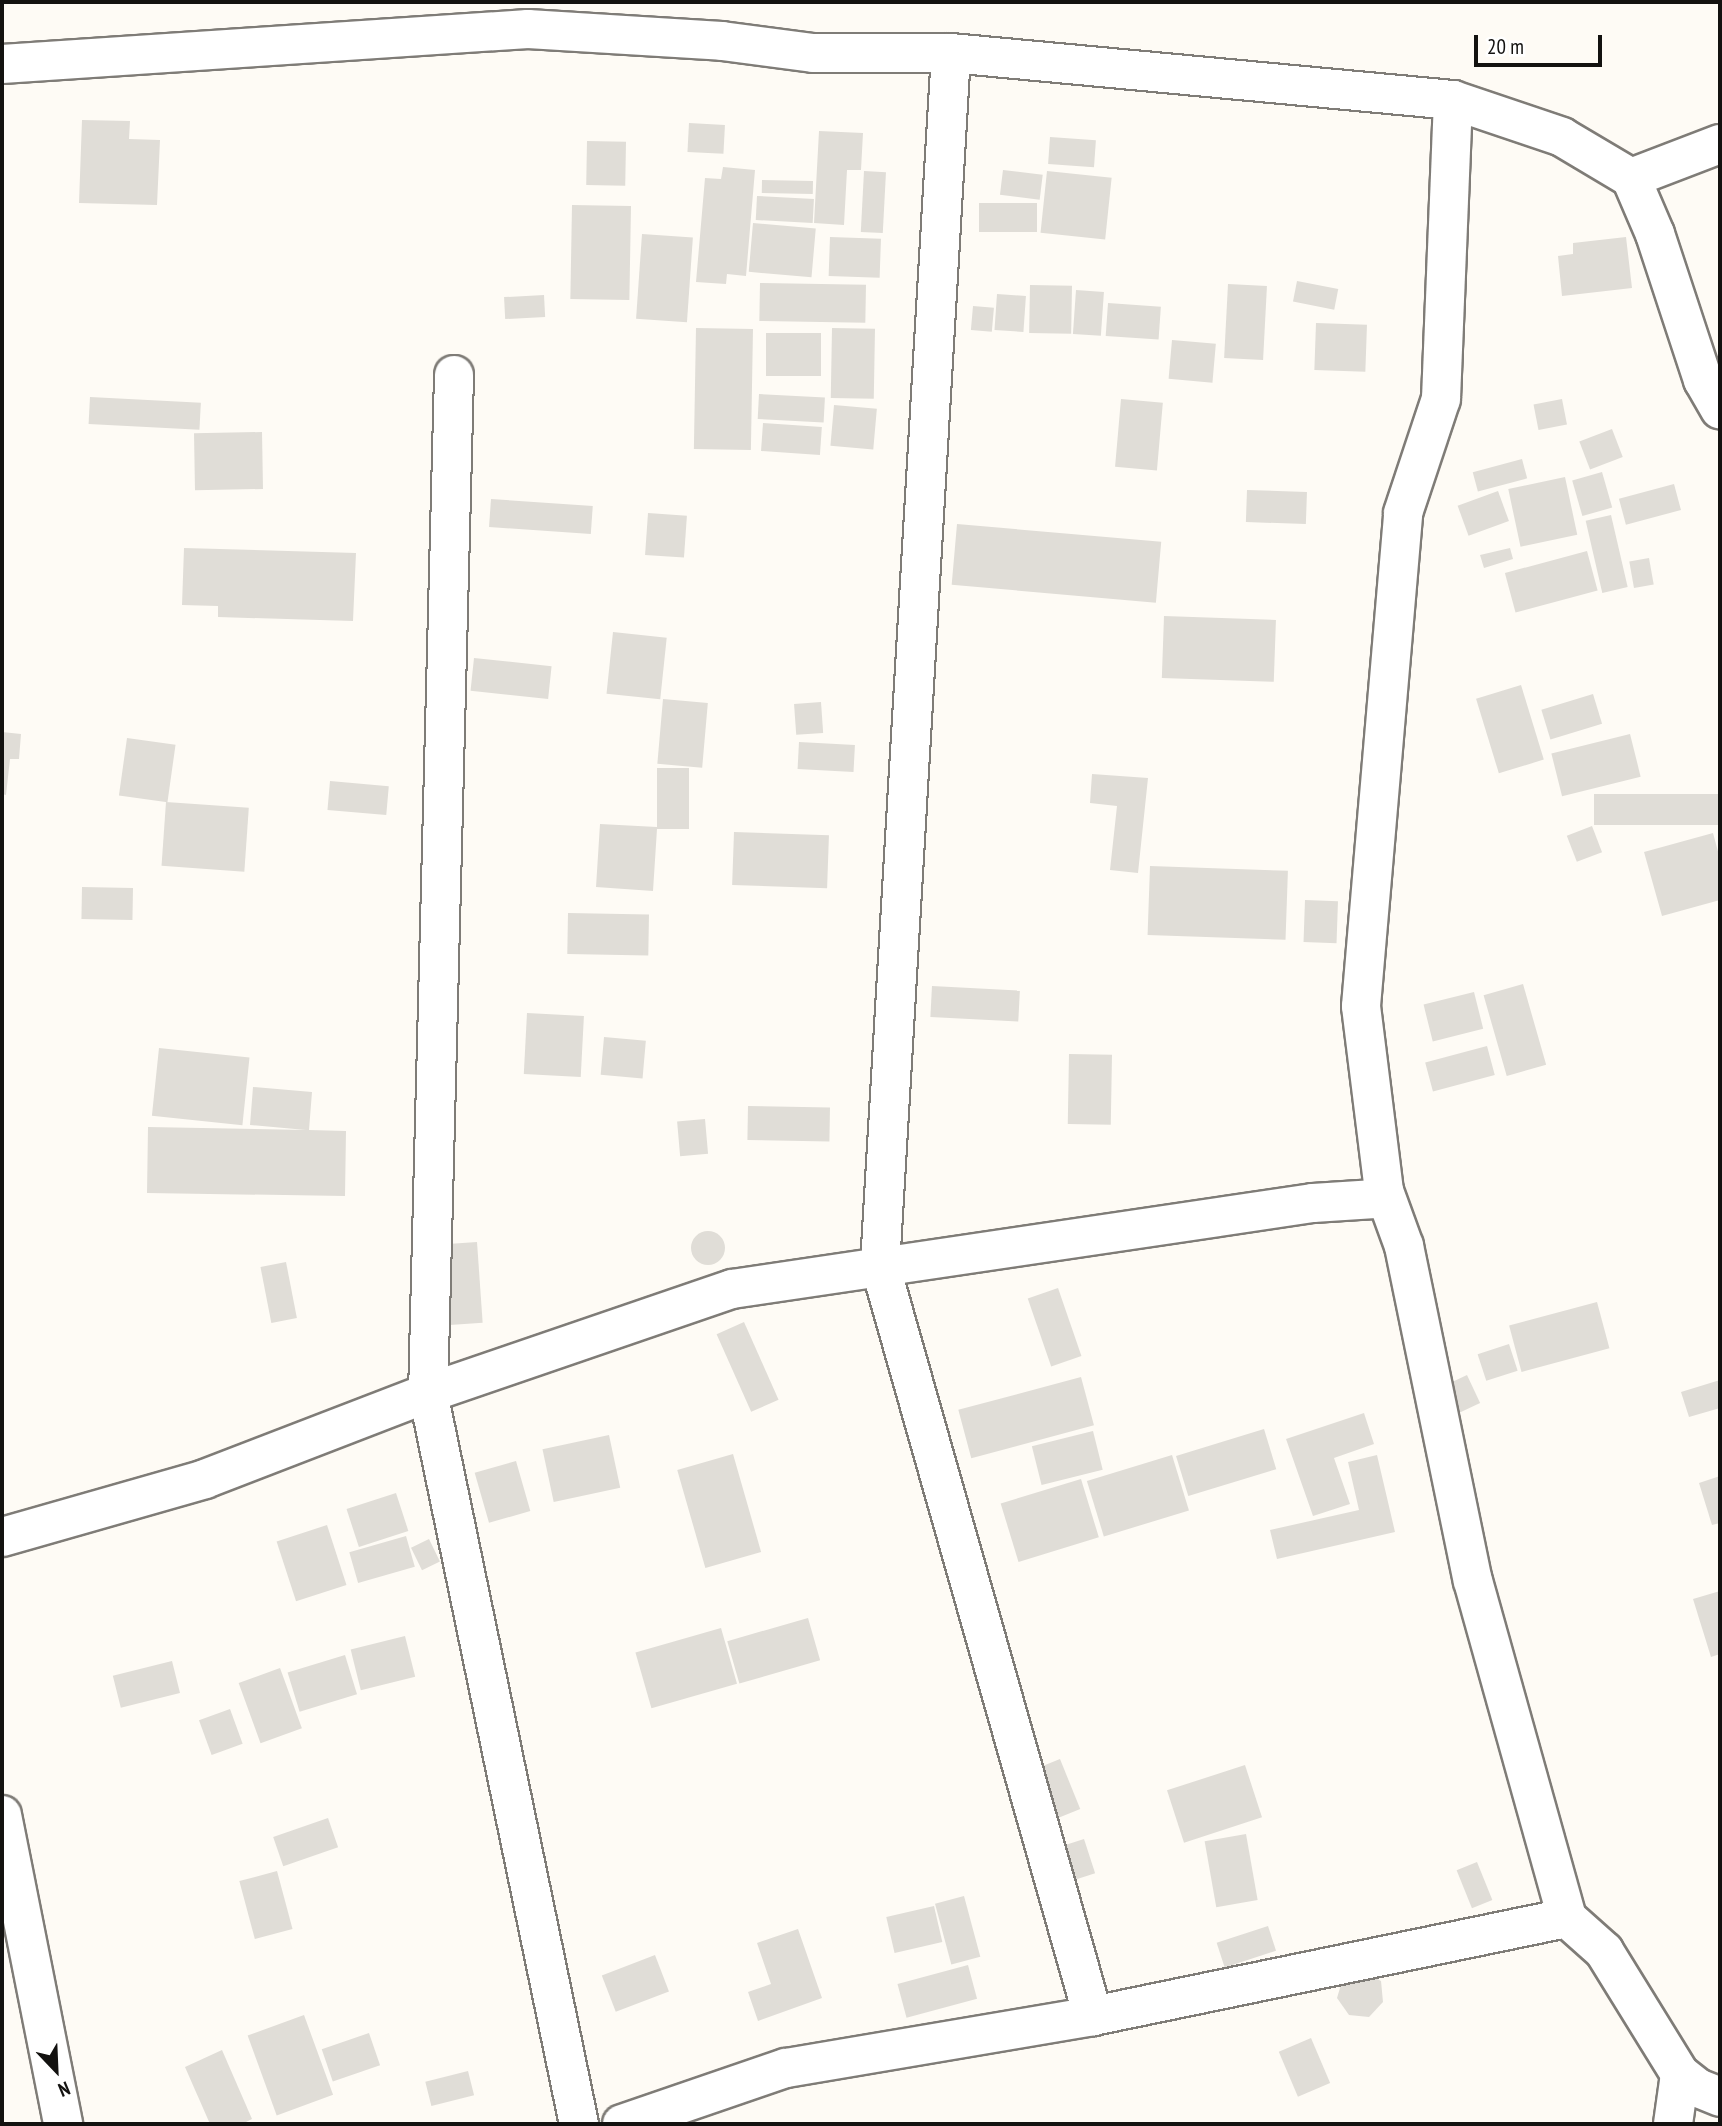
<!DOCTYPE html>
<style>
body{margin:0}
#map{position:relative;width:1722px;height:2126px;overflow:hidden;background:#fefbf5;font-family:"PT Sans Narrow",sans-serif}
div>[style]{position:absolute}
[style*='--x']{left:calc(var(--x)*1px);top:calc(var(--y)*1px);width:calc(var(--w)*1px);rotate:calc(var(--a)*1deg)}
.building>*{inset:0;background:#e0ddd7;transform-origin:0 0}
.round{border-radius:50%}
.roads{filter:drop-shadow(2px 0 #7f7c77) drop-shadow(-2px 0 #7f7c77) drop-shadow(0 2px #7f7c77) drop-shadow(0 -2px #7f7c77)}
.minor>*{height:38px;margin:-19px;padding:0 19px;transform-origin:19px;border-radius:19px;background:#fff}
span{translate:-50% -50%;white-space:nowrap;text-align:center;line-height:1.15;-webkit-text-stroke:6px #fff;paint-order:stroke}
.frame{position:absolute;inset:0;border:4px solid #131210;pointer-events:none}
.north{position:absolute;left:21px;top:2035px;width:70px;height:70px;-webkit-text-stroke:5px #fff;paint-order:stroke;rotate:157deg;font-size:19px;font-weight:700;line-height:28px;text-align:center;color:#131210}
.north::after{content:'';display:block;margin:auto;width:24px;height:32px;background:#131210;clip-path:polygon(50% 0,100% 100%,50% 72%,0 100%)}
.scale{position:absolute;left:1474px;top:35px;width:128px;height:32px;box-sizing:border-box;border:4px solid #131210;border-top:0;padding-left:9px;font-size:21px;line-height:24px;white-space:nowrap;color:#131210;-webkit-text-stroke:5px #fff;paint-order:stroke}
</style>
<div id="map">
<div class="building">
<i style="clip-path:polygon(82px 120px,130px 121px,129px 139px,160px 140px,157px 205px,79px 203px)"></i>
<i style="left:689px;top:123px;width:36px;height:29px;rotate:3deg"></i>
<i style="clip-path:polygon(819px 131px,863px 133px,861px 170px,847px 170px,844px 225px,814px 223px)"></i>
<i style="left:1050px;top:137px;width:46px;height:27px;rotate:4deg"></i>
<i style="left:587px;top:141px;width:39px;height:44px;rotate:1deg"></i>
<i style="clip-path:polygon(723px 167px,755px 170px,746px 276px,727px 274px,726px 284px,696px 282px,705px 178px,721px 179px)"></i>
<i style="left:1003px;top:170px;width:40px;height:25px;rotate:7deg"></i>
<i style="left:864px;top:171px;width:22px;height:61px;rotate:3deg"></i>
<i style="left:1047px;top:171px;width:65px;height:62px;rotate:6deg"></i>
<i style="left:762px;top:180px;width:51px;height:13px;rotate:1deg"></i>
<i style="left:757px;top:196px;width:57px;height:24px;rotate:3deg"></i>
<i style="left:979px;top:203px;width:58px;height:29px"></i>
<i style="left:572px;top:205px;width:59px;height:94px;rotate:1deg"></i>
<i style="left:753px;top:223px;width:63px;height:49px;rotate:5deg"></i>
<i style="left:642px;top:234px;width:51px;height:85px;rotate:4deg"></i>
<i style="left:830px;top:237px;width:51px;height:39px;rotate:2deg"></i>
<i style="clip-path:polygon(1626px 237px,1632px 288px,1562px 296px,1558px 256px,1573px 254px,1573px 243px)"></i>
<i style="left:1297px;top:281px;width:42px;height:21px;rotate:11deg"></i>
<i style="left:760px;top:283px;width:106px;height:38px;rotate:1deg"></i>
<i style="left:1228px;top:284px;width:39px;height:74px;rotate:3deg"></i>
<i style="left:1030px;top:285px;width:42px;height:48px;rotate:1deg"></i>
<i style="left:1076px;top:290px;width:28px;height:44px;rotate:4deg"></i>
<i style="left:997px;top:294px;width:29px;height:36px;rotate:4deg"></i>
<i style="left:544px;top:295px;width:22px;height:40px;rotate:87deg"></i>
<i style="left:1108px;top:303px;width:53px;height:33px;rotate:4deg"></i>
<i style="left:973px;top:306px;width:21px;height:24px;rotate:5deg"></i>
<i style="left:1316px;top:323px;width:51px;height:47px;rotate:2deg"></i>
<i style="left:696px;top:328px;width:57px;height:121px;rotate:1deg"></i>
<i style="left:832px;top:328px;width:43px;height:70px;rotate:1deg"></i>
<i style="left:766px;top:333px;width:55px;height:43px"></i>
<i style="left:1172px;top:340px;width:44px;height:39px;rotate:5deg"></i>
<i style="left:759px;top:394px;width:66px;height:25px;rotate:3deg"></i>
<i style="left:90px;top:397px;width:111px;height:27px;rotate:3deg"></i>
<i style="left:1121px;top:399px;width:42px;height:68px;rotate:5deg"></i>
<i style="left:1562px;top:399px;width:26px;height:29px;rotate:79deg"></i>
<i style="left:834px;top:405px;width:43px;height:41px;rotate:5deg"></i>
<i style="left:763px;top:423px;width:59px;height:28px;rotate:4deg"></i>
<i style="left:1612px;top:429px;width:30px;height:35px;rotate:69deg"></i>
<i style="left:262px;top:432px;width:57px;height:68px;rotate:89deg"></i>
<i style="left:1522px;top:459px;width:20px;height:51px;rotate:75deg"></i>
<i style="left:1602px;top:472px;width:37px;height:31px;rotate:74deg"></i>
<i style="left:1565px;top:477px;width:59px;height:58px;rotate:78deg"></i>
<i style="left:1674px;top:484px;width:27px;height:57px;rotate:75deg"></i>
<i style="left:1247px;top:490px;width:60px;height:32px;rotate:2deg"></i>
<i style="left:1498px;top:491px;width:32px;height:43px;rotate:70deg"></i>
<i style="left:491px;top:499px;width:102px;height:28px;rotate:4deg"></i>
<i style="left:648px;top:513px;width:39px;height:42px;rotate:4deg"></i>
<i style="left:1611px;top:515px;width:74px;height:26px;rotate:77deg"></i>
<i style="left:957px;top:524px;width:205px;height:61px;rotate:5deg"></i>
<i style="clip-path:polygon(184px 548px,356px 553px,353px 621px,218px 617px,218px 606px,182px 605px)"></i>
<i style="clip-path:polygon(1510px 548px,1513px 559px,1484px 568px,1480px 555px)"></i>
<i style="left:1587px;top:551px;width:41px;height:85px;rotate:75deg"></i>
<i style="left:1649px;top:558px;width:27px;height:20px;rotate:80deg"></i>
<i style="left:1164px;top:616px;width:112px;height:62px;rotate:2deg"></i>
<i style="left:613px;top:632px;width:54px;height:62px;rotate:6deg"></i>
<i style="left:474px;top:658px;width:78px;height:33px;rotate:6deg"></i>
<i style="left:1521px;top:685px;width:78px;height:47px;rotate:73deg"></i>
<i style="left:1593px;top:694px;width:31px;height:54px;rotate:73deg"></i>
<i style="left:663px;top:699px;width:45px;height:65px;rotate:5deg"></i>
<i style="left:821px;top:702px;width:31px;height:27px;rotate:86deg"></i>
<i style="clip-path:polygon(2px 732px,21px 734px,19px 759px,10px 759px,6px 795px,2px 794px)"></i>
<i style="left:1630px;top:734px;width:44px;height:81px;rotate:76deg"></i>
<i style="left:127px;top:738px;width:49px;height:58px;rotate:8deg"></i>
<i style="left:799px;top:742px;width:56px;height:27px;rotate:3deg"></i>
<i style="clip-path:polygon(657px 768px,689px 768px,689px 829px,657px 829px,653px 891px,596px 887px,600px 824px,657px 827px)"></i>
<i style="clip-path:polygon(1092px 774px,1148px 778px,1138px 873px,1110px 870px,1117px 806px,1090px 803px)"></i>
<i style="left:330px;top:781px;width:59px;height:29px;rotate:5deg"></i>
<i style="left:1720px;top:794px;width:31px;height:126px;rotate:90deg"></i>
<i style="left:166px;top:802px;width:83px;height:64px;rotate:4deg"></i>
<i style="left:1592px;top:826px;width:28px;height:27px;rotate:69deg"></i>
<i style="left:734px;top:832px;width:95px;height:53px;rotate:2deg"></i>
<i style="clip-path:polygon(1713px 833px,1720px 859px,1720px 900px,1662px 916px,1644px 852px)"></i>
<i style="left:1150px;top:866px;width:138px;height:69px;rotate:2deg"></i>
<i style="left:82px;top:887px;width:51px;height:32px;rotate:1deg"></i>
<i style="left:1305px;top:900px;width:33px;height:42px;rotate:2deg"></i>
<i style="left:568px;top:913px;width:81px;height:41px;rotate:1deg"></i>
<i style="left:1523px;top:984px;width:84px;height:41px;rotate:74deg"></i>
<i style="left:932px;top:986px;width:88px;height:31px;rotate:3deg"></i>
<i style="left:1474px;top:992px;width:38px;height:52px;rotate:76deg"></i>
<i style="left:527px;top:1013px;width:57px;height:61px;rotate:3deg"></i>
<i style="left:604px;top:1037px;width:42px;height:38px;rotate:5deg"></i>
<i style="left:1487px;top:1046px;width:30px;height:64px;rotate:75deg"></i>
<i style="left:159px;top:1048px;width:91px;height:68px;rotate:6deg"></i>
<i style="left:1069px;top:1054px;width:43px;height:70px;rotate:1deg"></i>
<i style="clip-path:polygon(253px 1087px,312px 1092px,309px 1130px,346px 1131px,345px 1196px,147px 1193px,148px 1127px,306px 1130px,250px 1125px)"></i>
<i style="left:748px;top:1106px;width:82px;height:34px;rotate:1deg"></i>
<i style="left:705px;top:1119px;width:35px;height:28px;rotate:85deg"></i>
<i class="round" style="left:691px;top:1231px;width:34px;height:34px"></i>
<i style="left:477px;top:1242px;width:81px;height:33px;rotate:86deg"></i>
<i style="left:286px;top:1262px;width:57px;height:26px;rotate:79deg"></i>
<i style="left:1058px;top:1288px;width:72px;height:32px;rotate:71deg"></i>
<i style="left:1597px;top:1302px;width:48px;height:91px;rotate:75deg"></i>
<i style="left:744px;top:1322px;width:85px;height:30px;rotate:66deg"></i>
<i style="left:1509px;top:1344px;width:28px;height:33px;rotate:72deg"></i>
<i style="left:1467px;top:1375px;width:31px;height:27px;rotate:65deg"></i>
<i style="left:1081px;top:1377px;width:50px;height:127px;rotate:75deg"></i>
<i style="clip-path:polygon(1720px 1380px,1720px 1408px,1689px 1417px,1681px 1392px)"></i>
<i style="clip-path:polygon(1364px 1413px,1374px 1444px,1334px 1458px,1350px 1504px,1313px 1516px,1286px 1439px)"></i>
<i style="left:1264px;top:1429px;width:42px;height:92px;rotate:73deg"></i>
<i style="left:1093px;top:1431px;width:40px;height:63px;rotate:76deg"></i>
<i style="left:609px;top:1435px;width:54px;height:68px;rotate:78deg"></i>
<i style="left:733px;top:1454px;width:102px;height:58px;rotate:74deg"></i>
<i style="left:1172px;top:1455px;width:58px;height:89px;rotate:73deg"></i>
<i style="clip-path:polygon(1377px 1455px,1395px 1532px,1277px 1559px,1270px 1530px,1359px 1510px,1348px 1462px)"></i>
<i style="left:516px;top:1461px;width:52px;height:43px;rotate:74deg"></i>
<i style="clip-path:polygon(1720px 1476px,1720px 1523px,1712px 1525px,1699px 1483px)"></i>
<i style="left:1081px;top:1479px;width:61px;height:84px;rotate:73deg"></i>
<i style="left:396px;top:1493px;width:40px;height:52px;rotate:72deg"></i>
<i style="left:327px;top:1525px;width:63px;height:53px;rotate:72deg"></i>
<i style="left:406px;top:1536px;width:32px;height:59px;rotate:74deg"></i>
<i style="left:429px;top:1539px;width:25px;height:20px;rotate:64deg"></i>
<i style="clip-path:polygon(1720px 1591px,1720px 1654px,1711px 1657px,1693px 1599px)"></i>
<i style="left:808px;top:1618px;width:44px;height:84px;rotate:74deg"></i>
<i style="left:721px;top:1628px;width:58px;height:89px;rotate:74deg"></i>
<i style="left:405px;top:1636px;width:42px;height:56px;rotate:76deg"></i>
<i style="left:345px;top:1655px;width:41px;height:60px;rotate:73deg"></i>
<i style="left:172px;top:1661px;width:33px;height:61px;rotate:76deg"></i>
<i style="left:280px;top:1668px;width:64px;height:44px;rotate:70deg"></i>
<i style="left:230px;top:1709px;width:37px;height:33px;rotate:70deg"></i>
<i style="left:1060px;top:1759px;width:54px;height:28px;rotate:68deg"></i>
<i style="left:1245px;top:1765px;width:55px;height:82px;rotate:72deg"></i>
<i style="left:328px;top:1818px;width:31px;height:58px;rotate:71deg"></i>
<i style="left:1246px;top:1834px;width:67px;height:42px;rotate:80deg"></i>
<i style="left:1084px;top:1839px;width:36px;height:22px;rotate:72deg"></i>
<i style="left:1477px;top:1862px;width:41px;height:22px;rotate:68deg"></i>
<i style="left:277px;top:1871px;width:60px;height:39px;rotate:75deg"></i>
<i style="left:964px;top:1896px;width:63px;height:30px;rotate:75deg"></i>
<i style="left:934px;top:1906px;width:37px;height:49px;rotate:77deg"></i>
<i style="left:1268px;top:1926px;width:26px;height:54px;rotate:72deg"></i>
<i style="clip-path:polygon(798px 1929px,822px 1998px,758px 2021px,748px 1992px,771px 1984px,757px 1943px)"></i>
<i style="left:655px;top:1955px;width:39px;height:57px;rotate:69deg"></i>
<i style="left:968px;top:1965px;width:35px;height:73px;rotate:75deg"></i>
<i style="clip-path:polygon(1362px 1971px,1381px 1981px,1383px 2002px,1369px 2017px,1349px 2015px,1337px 1998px,1343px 1978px)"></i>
<i style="left:304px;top:2015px;width:85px;height:60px;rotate:70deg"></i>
<i style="left:369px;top:2033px;width:34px;height:50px;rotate:71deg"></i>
<i style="left:1311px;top:2038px;width:49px;height:35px;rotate:67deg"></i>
<i style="clip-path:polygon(222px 2050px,252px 2119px,242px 2124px,210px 2124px,185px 2067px)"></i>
<i style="left:468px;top:2071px;width:25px;height:44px;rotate:76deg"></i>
</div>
<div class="roads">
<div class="minor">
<i style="--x:951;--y:53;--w:1214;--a:93.35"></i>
<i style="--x:880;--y:1265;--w:781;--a:74.17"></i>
<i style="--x:2;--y:64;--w:527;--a:-3.81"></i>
<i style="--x:528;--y:29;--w:194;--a:3.5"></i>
<i style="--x:722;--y:41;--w:92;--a:7.5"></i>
<i style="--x:813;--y:53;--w:138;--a:0"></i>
<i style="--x:951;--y:53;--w:504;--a:5.35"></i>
<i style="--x:1453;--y:100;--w:115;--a:18.7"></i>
<i style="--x:1562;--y:137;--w:80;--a:30.7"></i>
<i style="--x:1631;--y:178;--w:61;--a:66.8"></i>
<i style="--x:1655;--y:234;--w:154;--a:71.8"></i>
<i style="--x:1703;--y:380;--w:34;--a:60"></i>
<i style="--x:1631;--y:178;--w:95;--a:-20.9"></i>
<i style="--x:454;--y:375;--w:1018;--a:91.46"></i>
<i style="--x:428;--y:1393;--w:746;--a:78.33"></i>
<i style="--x:1384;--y:1191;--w:186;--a:-97.1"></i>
<i style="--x:1361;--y:1006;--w:495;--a:-85.1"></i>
<i style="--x:1403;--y:513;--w:120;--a:-71.6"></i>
<i style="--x:1441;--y:399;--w:299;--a:-87.7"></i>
<i style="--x:2;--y:1537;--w:211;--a:-15.9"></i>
<i style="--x:205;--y:1479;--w:239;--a:-21.1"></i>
<i style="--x:428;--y:1393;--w:321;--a:-18.9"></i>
<i style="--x:732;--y:1289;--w:587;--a:-8.42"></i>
<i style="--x:1313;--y:1203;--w:62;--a:-3.7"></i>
<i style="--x:1375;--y:1199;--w:12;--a:-42"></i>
<i style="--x:1384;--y:1191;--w:59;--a:70"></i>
<i style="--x:1404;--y:1246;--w:342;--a:78.4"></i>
<i style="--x:1473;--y:1581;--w:350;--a:74.4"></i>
<i style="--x:1567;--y:1918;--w:50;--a:41.7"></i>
<i style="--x:1604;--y:1951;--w:145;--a:58.3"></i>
<i style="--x:1680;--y:2074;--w:23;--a:38"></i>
<i style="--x:1698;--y:2088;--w:24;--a:22"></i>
<i style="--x:2;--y:1815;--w:315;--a:78.8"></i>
<i style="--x:622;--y:2124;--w:173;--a:-18.9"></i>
<i style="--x:786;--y:2068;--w:311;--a:-9.6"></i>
<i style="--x:1093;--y:2016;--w:484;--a:-11.7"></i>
<i style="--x:1673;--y:2124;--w:50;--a:-82"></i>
</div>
</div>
<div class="frame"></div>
<div class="north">N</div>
<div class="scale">20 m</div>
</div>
